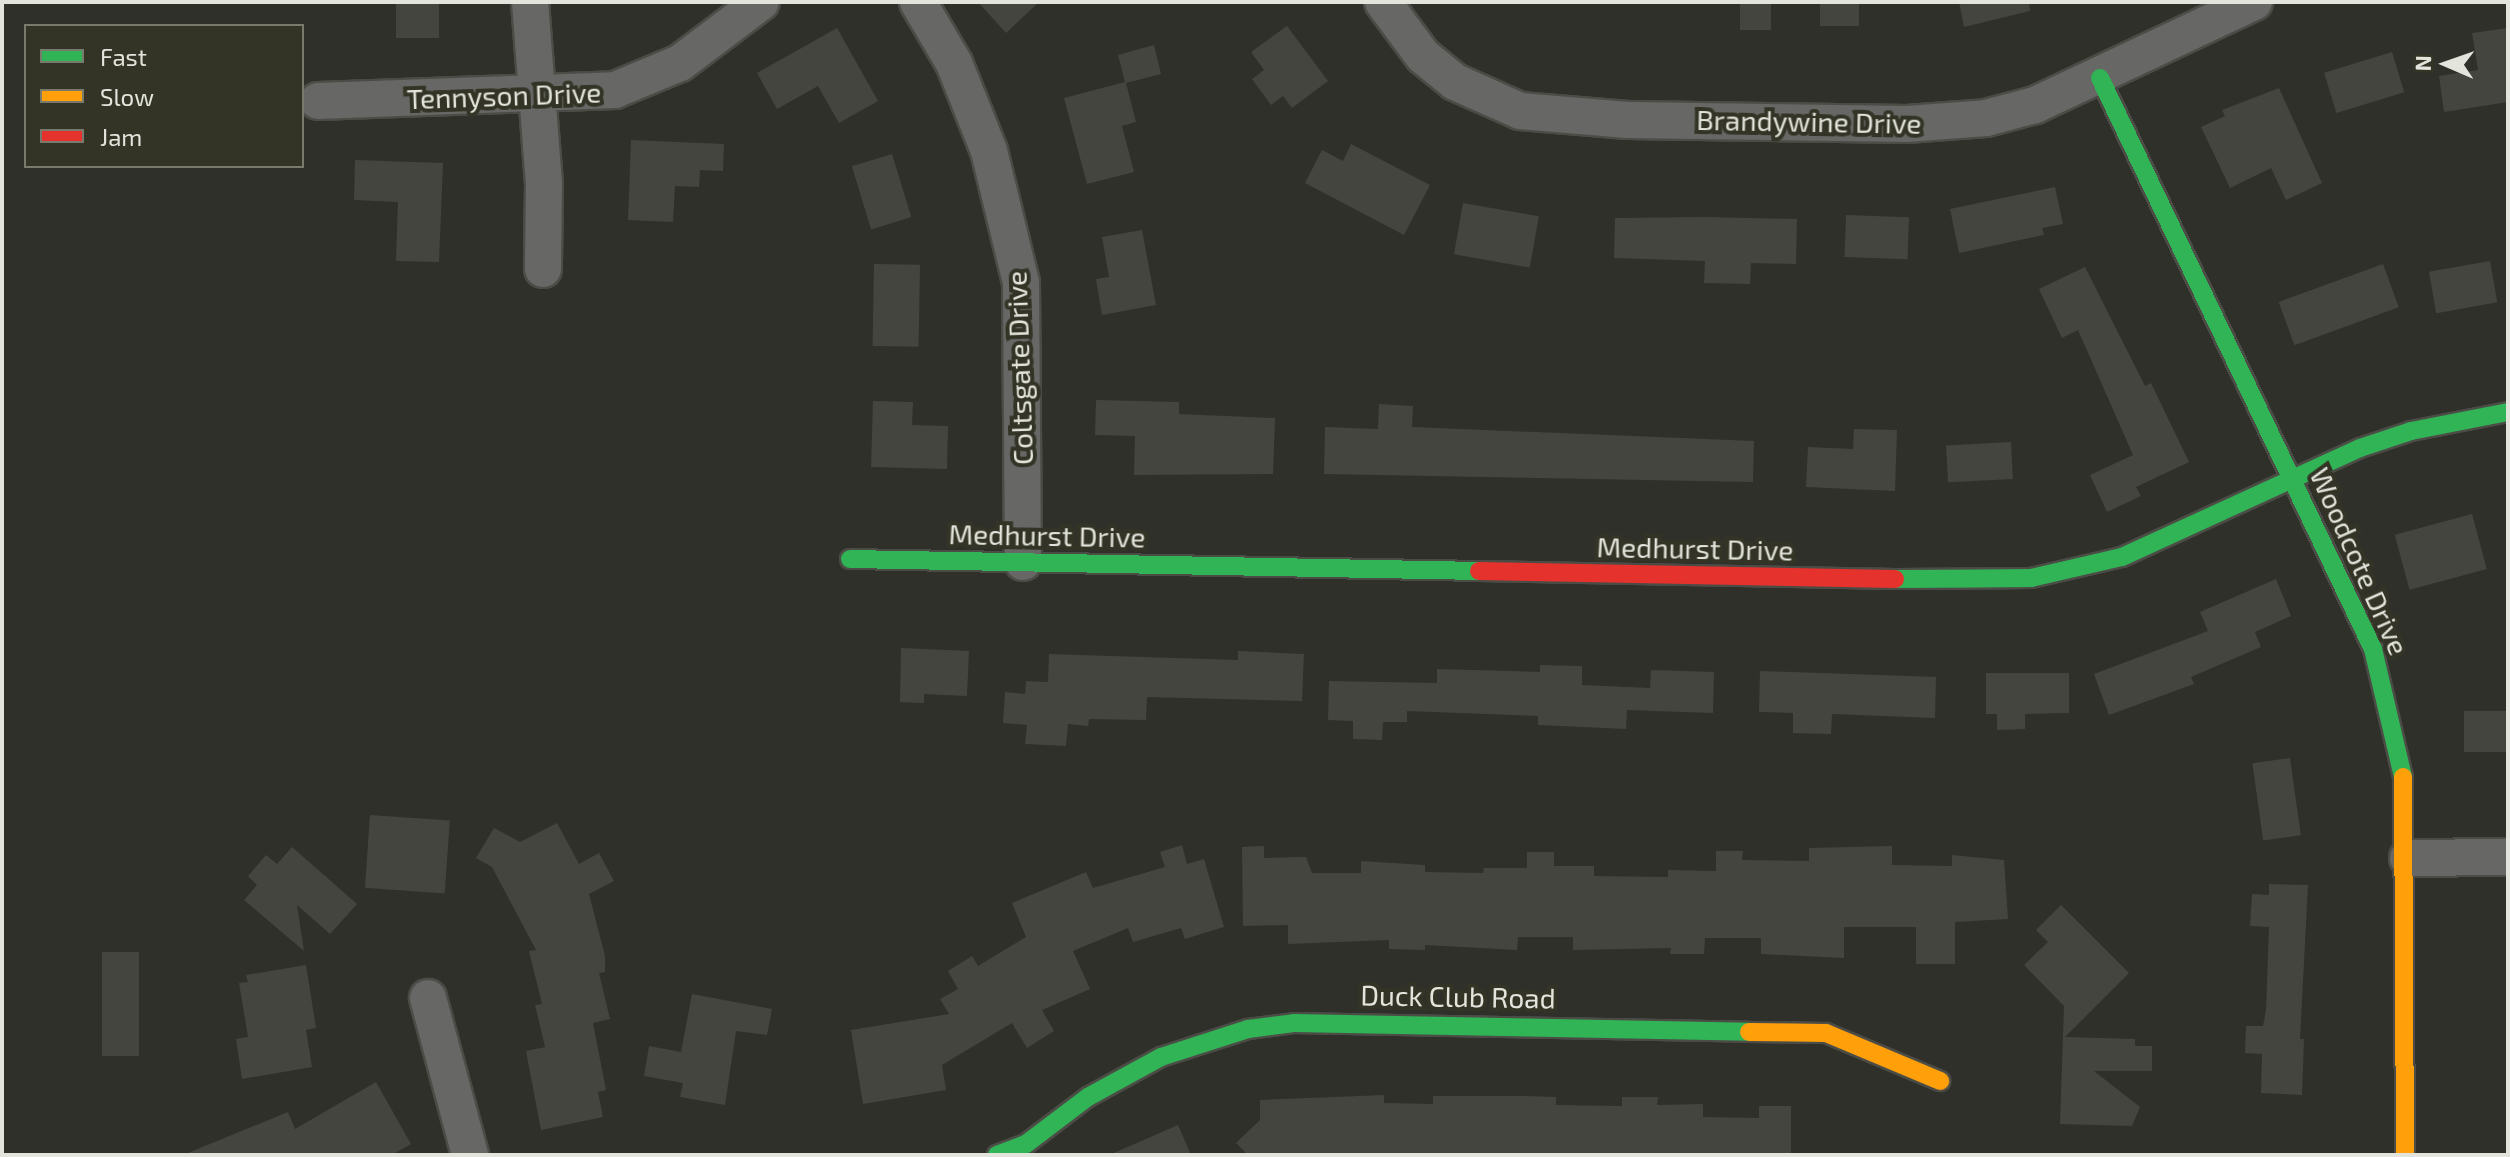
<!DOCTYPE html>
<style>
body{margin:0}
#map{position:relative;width:2510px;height:1157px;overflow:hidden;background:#30302a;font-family:"Exo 2",sans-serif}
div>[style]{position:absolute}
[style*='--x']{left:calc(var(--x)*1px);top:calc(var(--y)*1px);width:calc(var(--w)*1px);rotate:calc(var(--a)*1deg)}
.building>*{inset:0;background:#45453f;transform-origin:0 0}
.roads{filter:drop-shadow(2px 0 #4c4c47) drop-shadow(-2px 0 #4c4c47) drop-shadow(0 2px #4c4c47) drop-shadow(0 -2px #4c4c47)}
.street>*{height:36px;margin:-18px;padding:0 18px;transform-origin:18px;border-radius:18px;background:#676865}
.fast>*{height:18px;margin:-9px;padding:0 9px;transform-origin:9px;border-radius:9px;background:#30b455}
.slow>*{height:18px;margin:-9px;padding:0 9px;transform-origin:9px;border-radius:9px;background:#ff9f0a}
.jam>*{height:18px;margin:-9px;padding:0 9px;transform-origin:9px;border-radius:9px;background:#e5322d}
span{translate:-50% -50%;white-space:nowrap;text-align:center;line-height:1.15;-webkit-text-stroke:8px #333426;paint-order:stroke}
.street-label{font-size:28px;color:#e3e4db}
.frame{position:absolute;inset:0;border:4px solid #e3e4db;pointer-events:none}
.legend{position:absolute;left:24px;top:24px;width:280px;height:144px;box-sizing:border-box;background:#333426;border:2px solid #797a6e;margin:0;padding:10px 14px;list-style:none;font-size:24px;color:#e3e4db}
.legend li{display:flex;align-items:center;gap:16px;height:40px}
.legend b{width:40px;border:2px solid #797a6e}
.north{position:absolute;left:2406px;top:24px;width:80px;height:80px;-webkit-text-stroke:6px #333426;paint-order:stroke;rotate:272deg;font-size:22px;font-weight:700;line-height:32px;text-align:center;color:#e3e4db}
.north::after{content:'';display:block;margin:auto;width:28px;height:36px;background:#e3e4db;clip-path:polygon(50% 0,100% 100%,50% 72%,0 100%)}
</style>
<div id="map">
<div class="building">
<i style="left:396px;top:2px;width:43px;height:36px"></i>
<i style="clip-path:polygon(978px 2px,1039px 2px,1006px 33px)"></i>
<i style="left:1740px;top:2px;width:31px;height:28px"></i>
<i style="left:1820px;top:2px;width:39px;height:24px"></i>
<i style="clip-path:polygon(1959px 2px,2029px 2px,2030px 11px,1964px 27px)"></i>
<i style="clip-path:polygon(1287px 26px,1328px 81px,1292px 108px,1283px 96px,1271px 105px,1252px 79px,1264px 70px,1251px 52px)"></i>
<i style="clip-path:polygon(837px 28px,878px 101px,839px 123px,818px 86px,777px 109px,757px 73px)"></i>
<i style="clip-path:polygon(2508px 28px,2508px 102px,2444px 112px,2439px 76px,2478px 70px,2472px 33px)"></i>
<i style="clip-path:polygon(1154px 45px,1161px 74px,1126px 83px,1136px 122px,1122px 126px,1134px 172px,1087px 184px,1064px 98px,1125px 82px,1118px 55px)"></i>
<i style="left:2392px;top:52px;width:42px;height:71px;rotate:73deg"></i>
<i style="clip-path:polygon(2279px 88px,2322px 183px,2286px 200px,2271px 168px,2230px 188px,2201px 127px,2225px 116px,2222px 110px)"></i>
<i style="clip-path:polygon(631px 140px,724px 144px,723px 171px,700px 170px,699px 187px,675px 186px,673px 222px,628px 220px)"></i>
<i style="clip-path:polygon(1351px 144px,1430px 185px,1404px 235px,1305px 183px,1322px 150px,1343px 161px)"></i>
<i style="left:892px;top:154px;width:66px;height:42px;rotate:73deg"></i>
<i style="clip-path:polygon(355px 160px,443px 163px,439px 262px,396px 261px,398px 202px,354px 200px)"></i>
<i style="clip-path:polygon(2055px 187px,2063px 224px,2042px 228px,2044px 235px,1959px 253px,1950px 209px)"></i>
<i style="left:1463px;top:203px;width:77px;height:52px;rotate:10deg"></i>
<i style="left:1846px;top:215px;width:63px;height:42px;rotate:2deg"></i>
<i style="clip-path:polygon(1706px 217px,1797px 219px,1796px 264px,1751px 263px,1750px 284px,1704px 283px,1705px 261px,1614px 258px,1615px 218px)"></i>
<i style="clip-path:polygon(1142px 230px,1156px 305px,1102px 315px,1096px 279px,1109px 277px,1102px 237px)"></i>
<i style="left:2490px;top:261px;width:42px;height:62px;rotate:80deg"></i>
<i style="left:874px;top:264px;width:46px;height:82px;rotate:1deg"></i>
<i style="left:2383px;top:264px;width:46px;height:111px;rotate:70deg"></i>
<i style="clip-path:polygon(2085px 267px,2145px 386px,2151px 383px,2189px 462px,2136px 487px,2141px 496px,2107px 512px,2090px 475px,2133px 455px,2078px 330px,2062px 338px,2039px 289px)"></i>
<i style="clip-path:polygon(1096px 400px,1179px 402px,1179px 414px,1275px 418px,1273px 474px,1134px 475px,1135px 436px,1095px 435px)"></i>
<i style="clip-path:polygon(873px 401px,913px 402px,912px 425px,948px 426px,947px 469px,871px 467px)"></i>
<i style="clip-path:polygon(1379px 404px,1413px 406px,1412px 427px,1754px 441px,1753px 482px,1324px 474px,1325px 427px,1378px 429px)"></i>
<i style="clip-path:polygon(1854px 429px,1897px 430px,1895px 491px,1806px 487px,1808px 447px,1853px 449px)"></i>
<i style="left:2011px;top:442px;width:37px;height:65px;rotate:87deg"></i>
<i style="left:2472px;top:514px;width:57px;height:80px;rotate:75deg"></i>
<i style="clip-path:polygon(2276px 579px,2291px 616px,2255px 632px,2261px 647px,2191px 677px,2194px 684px,2109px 715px,2094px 674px,2208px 631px,2200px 612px)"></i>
<i style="clip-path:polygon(901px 648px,969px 651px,967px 696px,924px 694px,924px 703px,900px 702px)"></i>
<i style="clip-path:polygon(1238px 651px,1304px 654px,1302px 701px,1147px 697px,1146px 720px,1089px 719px,1088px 726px,1068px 724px,1066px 746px,1025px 744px,1027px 725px,1003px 723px,1005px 692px,1025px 694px,1026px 681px,1048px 682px,1049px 654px,1238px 660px)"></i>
<i style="clip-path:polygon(1540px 665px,1582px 666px,1582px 685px,1650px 688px,1651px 670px,1714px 672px,1713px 713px,1627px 710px,1626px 729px,1538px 725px,1538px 716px,1407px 711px,1407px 722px,1383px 722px,1382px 740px,1353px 739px,1353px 721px,1328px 720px,1329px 681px,1437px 683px,1437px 669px,1540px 672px)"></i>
<i style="clip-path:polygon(1760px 671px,1936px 677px,1935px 718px,1832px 714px,1831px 734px,1793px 733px,1793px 713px,1759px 712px)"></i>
<i style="clip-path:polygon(1986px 673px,2069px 673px,2069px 713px,2025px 714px,2025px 729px,1997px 730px,1997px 714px,1986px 714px)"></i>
<i style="left:2508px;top:711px;width:41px;height:44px;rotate:90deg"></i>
<i style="left:2290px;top:758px;width:78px;height:38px;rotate:82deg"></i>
<i style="left:370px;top:815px;width:80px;height:73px;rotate:4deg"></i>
<i style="clip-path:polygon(557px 823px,579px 864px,599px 853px,614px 881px,589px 894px,605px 956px,605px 972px,599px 973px,610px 1019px,593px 1023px,606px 1090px,598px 1092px,603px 1117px,541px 1130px,526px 1051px,545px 1047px,535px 1005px,542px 1004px,529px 951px,536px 950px,492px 867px,476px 858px,494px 828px,520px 842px)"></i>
<i style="clip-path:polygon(1182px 845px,1187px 864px,1204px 859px,1224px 927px,1185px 939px,1181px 928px,1133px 942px,1128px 928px,1073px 951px,1090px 989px,1042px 1010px,1054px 1031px,1027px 1048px,1012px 1023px,942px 1065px,946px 1090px,863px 1104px,851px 1030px,949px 1014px,940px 999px,958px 989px,948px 971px,972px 956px,978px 966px,1026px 937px,1012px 903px,1086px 872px,1093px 888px,1165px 867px,1160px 852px)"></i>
<i style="clip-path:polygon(1264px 846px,1264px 858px,1306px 857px,1312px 873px,1361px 873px,1361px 861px,1425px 865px,1425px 872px,1483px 873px,1484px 868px,1527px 868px,1527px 852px,1554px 852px,1554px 866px,1594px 866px,1594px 876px,1668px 877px,1668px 870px,1716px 871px,1716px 851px,1743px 851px,1742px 860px,1809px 861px,1809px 848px,1892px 846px,1892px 865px,1952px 866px,1952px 855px,2004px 860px,2008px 919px,1955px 922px,1955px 964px,1916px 964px,1916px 927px,1844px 927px,1844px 958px,1761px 954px,1761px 938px,1705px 938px,1704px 954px,1670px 954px,1671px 948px,1573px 950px,1573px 937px,1518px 937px,1517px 950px,1425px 945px,1425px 950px,1389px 949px,1389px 940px,1288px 944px,1288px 925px,1243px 926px,1242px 847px)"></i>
<i style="clip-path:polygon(292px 847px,357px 904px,330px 934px,297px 905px,304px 951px,244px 900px,257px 885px,248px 876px,266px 855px,277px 864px)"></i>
<i style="clip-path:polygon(2269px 884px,2308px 885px,2300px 1039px,2304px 1039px,2302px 1095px,2261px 1093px,2262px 1054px,2245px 1053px,2246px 1026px,2263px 1026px,2266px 1010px,2269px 927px,2250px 926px,2252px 894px,2269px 895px)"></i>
<i style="clip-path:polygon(2061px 905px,2129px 973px,2065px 1037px,2135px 1039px,2135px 1046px,2152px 1046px,2152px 1071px,2094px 1071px,2140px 1107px,2132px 1126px,2060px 1124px,2064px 1006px,2024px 965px,2048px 942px,2036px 930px)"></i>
<i style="left:102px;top:952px;width:37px;height:104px"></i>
<i style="clip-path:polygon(306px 965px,316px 1028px,306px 1030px,312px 1067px,242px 1079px,236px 1039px,248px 1037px,239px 983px,248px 982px,246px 975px)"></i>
<i style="clip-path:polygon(692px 994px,772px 1009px,767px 1035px,736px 1031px,725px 1105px,680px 1097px,683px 1083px,644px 1076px,649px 1046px,681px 1052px)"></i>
<i style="clip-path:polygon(376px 1082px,411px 1144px,392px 1155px,183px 1155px,288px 1112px,295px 1129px)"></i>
<i style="clip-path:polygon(1384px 1095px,1384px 1103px,1433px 1104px,1433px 1096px,1525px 1096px,1556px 1097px,1556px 1105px,1622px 1106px,1622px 1097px,1658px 1097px,1657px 1105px,1703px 1104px,1703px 1117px,1759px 1118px,1759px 1106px,1791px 1106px,1791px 1155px,1248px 1155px,1236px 1143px,1260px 1120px,1260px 1100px)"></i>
<i style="clip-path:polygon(1178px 1125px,1191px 1155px,1109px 1155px)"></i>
</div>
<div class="roads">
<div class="street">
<i style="--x:530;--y:2;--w:182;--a:85.6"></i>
<i style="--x:544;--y:183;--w:86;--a:90.7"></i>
<i style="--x:918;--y:2;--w:71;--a:59.5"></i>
<i style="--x:954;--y:63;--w:95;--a:68.3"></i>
<i style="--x:989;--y:151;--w:135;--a:76.3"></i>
<i style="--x:1021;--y:282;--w:280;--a:89.6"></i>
<i style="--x:1383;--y:2;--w:67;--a:53.5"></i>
<i style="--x:1423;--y:56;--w:41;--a:39.1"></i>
<i style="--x:1455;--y:82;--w:71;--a:24"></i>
<i style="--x:1520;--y:111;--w:108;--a:4.8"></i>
<i style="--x:1628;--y:120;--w:279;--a:0.8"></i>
<i style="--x:1907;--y:124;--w:79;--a:-4.3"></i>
<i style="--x:1986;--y:118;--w:51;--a:-14.9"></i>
<i style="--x:2035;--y:105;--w:242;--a:-25.2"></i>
<i style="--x:318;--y:101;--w:297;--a:-2.1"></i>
<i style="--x:615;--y:90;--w:70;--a:-22.6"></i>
<i style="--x:680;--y:63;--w:101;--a:-37"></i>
<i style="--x:2408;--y:858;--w:100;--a:-0.6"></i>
<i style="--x:428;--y:998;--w:163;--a:75"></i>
</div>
<div class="fast">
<i style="--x:2100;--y:78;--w:633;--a:64.45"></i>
<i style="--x:2373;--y:649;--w:131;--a:76.8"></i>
<i style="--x:850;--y:559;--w:629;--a:1.09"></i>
<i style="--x:1895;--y:579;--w:136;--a:-0.4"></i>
<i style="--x:2031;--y:578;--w:93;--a:-13"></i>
<i style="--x:2122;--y:557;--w:262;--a:-24.6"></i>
<i style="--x:2360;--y:448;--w:54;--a:-18.4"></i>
<i style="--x:2411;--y:431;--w:99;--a:-11.1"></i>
<i style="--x:997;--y:1155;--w:31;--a:-21"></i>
<i style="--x:1026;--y:1144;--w:78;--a:-37.2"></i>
<i style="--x:1088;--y:1097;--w:83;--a:-28.7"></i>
<i style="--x:1161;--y:1057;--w:91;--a:-17.8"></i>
<i style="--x:1248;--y:1029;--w:46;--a:-7.4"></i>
<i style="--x:1294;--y:1023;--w:455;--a:1.1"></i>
</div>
<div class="slow">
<i style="--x:2403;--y:777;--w:378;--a:89.7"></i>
<i style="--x:1749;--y:1032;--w:77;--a:0.7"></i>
<i style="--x:1826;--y:1033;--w:124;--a:22.8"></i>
</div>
<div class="jam">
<i style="--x:1479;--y:571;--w:416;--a:1.1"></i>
</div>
</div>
<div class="street-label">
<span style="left:504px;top:95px;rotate:-2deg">Tennyson Drive</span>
<span style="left:1809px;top:121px;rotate:1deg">Brandywine Drive</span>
<span style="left:1019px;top:368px;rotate:-92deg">Coltsgate Drive</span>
<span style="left:1047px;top:535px;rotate:1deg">Medhurst Drive</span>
<span style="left:1695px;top:548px;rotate:1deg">Medhurst Drive</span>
<span style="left:2360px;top:561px;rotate:66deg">Woodcote Drive</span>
<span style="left:1458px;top:996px;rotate:1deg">Duck Club Road</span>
</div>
<div class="frame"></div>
<ul class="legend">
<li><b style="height:10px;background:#30b455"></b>Fast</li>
<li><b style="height:10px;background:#ff9f0a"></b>Slow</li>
<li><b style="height:10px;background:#e5322d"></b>Jam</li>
</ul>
<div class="north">N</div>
</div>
